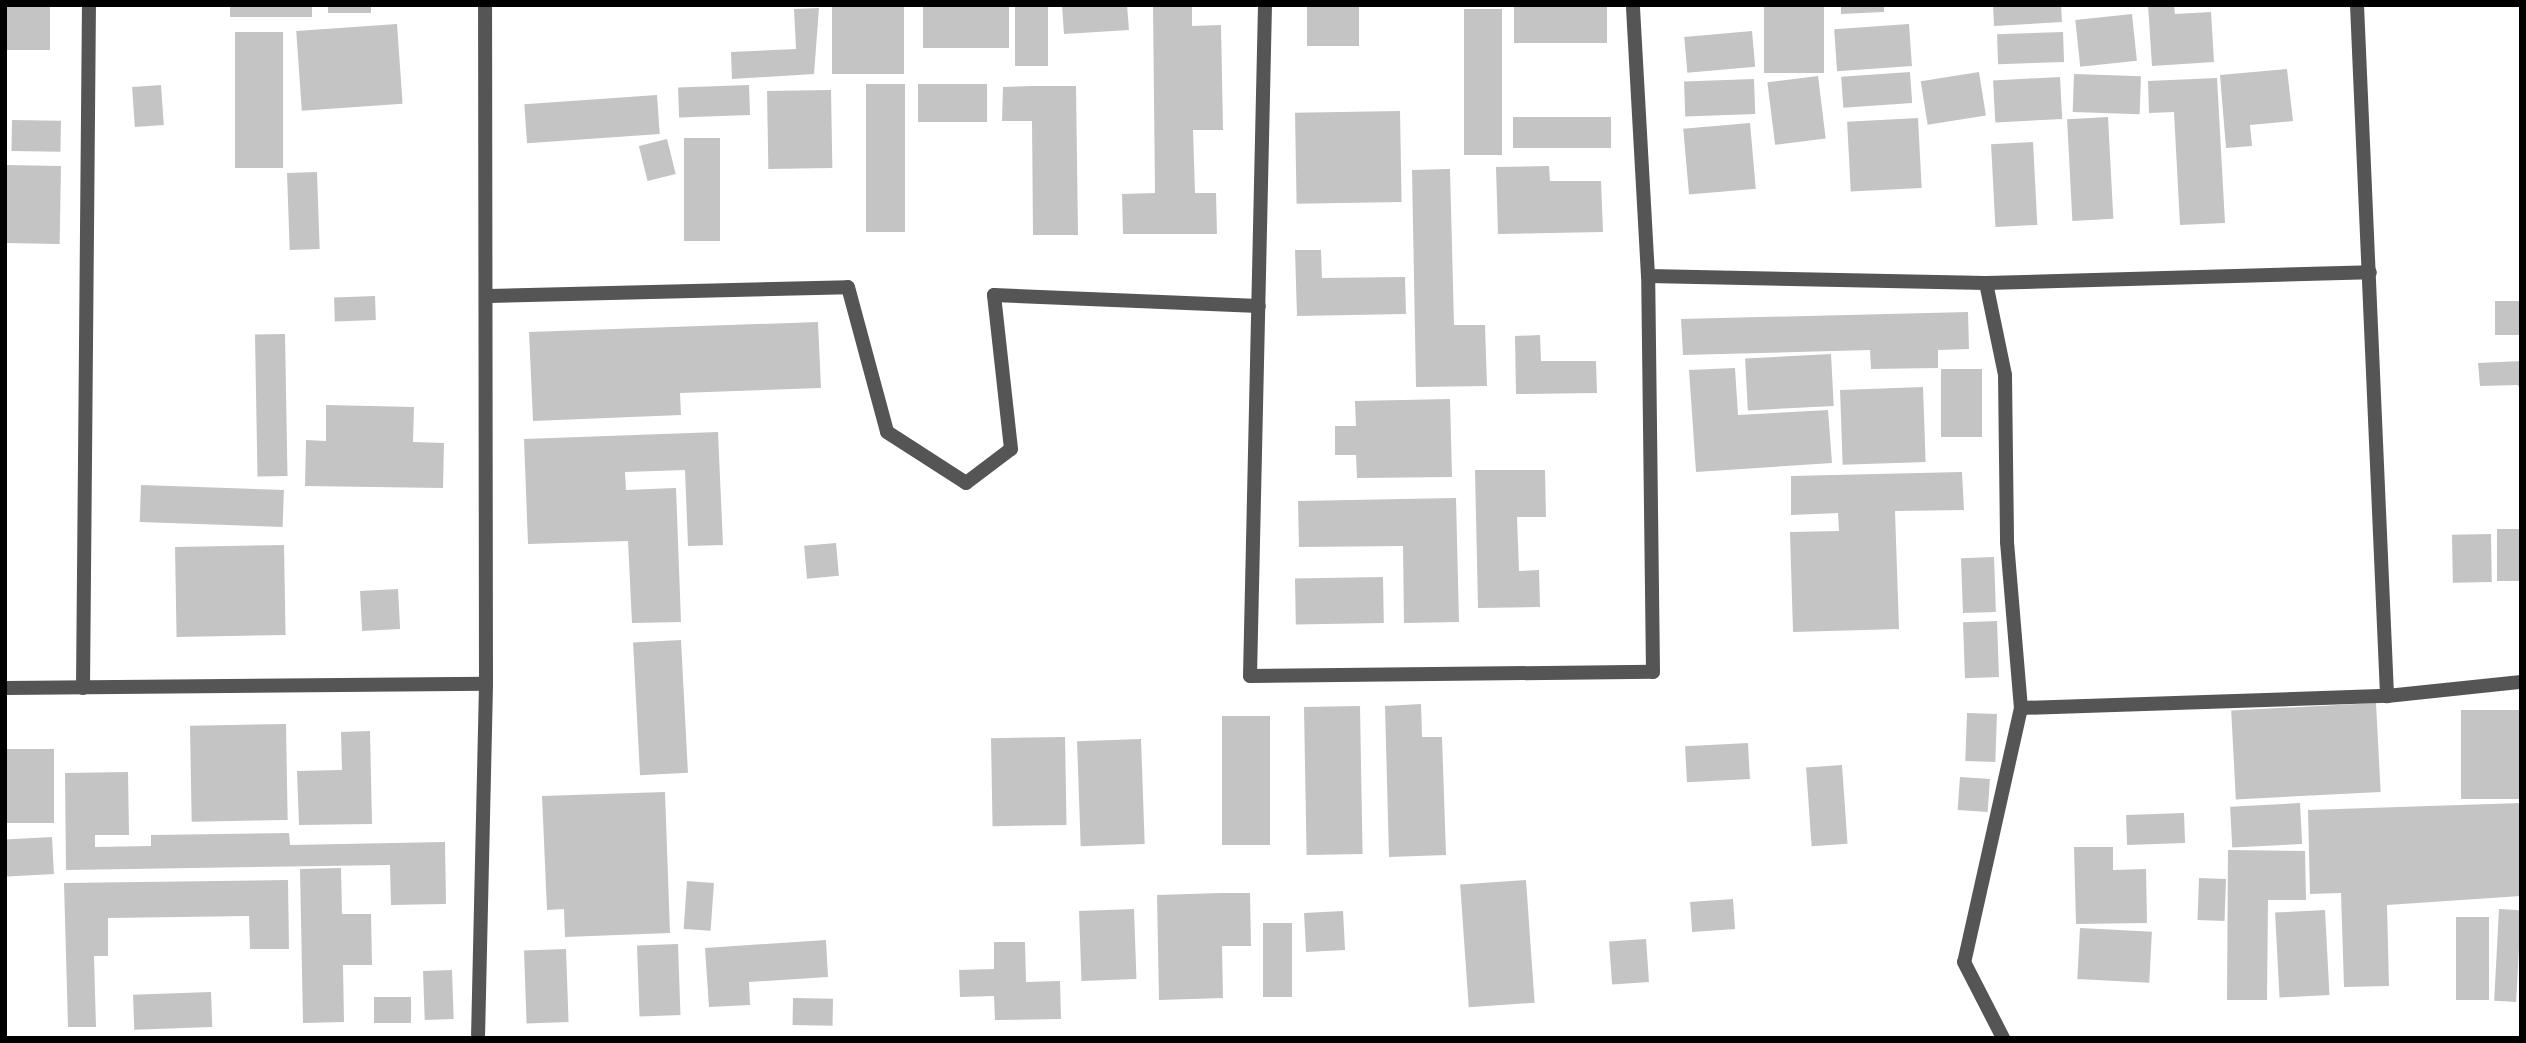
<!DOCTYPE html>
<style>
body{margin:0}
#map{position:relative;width:2526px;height:1043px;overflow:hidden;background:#fff;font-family:Helvetica,sans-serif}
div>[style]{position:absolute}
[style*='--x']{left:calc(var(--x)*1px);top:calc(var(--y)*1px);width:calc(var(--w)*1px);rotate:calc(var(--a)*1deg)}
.building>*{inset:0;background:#c4c4c4;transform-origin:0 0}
.minor>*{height:14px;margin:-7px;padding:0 7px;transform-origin:7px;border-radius:7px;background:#555}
span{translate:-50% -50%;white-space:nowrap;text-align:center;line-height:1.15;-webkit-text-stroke:5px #fff;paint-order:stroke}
.frame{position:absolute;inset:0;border:7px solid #000;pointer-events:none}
</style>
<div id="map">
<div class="building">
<i style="left:5px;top:5px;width:45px;height:45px"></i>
<i style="left:230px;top:5px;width:82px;height:12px"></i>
<i style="left:328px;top:5px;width:43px;height:8px"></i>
<i style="left:832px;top:5px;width:72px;height:69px"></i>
<i style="left:923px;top:5px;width:86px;height:43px"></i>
<i style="left:1015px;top:5px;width:33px;height:61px"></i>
<i style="clip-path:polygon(1062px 5px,1127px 5px,1129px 30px,1064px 34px)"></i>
<i style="left:1514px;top:5px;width:93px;height:38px"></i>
<i style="left:1764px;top:5px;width:60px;height:68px"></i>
<i style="clip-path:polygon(1841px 5px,1884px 5px,1884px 12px,1841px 14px)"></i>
<i style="clip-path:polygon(1993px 5px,2061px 5px,2062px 22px,1994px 26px)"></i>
<i style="clip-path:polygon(2148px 5px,2174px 5px,2175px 14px,2211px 12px,2214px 62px,2152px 66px)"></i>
<i style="clip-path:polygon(1153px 6px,1192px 6px,1192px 26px,1221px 25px,1223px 130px,1193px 130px,1195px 193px,1216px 193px,1217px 234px,1123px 234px,1122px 194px,1155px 193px)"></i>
<i style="left:1359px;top:6px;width:40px;height:52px;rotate:90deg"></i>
<i style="clip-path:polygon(819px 8px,814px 74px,732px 79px,731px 52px,796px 49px,794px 9px)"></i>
<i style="left:1464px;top:9px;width:38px;height:146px"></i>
<i style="left:2132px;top:14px;width:47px;height:57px;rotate:84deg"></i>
<i style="left:397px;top:24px;width:80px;height:101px;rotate:86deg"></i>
<i style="left:1909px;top:24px;width:42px;height:75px;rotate:86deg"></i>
<i style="left:1752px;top:31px;width:36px;height:68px;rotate:85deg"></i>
<i style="left:235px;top:32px;width:48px;height:136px"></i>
<i style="left:2063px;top:32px;width:30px;height:66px;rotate:88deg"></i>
<i style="clip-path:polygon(2287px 69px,2293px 121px,2250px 125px,2252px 146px,2226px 148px,2220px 75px)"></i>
<i style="left:1910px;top:72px;width:31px;height:69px;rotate:86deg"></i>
<i style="left:1979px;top:72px;width:44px;height:59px;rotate:81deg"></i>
<i style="left:2074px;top:74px;width:67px;height:38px;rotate:2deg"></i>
<i style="left:1818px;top:76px;width:63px;height:51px;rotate:83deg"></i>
<i style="left:2060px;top:77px;width:42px;height:67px;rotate:87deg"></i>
<i style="clip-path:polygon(2217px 78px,2225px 223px,2180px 225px,2174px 112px,2149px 113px,2148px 81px)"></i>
<i style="left:1754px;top:79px;width:35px;height:70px;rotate:88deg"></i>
<i style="left:866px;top:84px;width:39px;height:148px"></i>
<i style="left:918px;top:84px;width:69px;height:38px"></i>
<i style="left:161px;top:85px;width:40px;height:29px;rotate:86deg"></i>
<i style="left:749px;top:85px;width:30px;height:71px;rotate:88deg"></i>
<i style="clip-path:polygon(1031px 86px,1076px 86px,1078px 235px,1033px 235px,1032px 121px,1002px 121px,1003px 87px)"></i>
<i style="left:831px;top:90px;width:78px;height:64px;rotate:89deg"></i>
<i style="left:657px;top:95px;width:39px;height:133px;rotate:86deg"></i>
<i style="left:1400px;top:111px;width:91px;height:105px;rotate:89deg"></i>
<i style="left:1611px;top:117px;width:31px;height:98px;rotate:90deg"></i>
<i style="left:2108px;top:117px;width:102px;height:41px;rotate:87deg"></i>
<i style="left:1918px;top:118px;width:70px;height:71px;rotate:87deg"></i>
<i style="left:12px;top:120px;width:49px;height:31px;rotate:1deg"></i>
<i style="left:1750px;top:123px;width:66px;height:67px;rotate:85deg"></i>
<i style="left:684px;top:138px;width:36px;height:103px"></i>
<i style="left:667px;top:139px;width:36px;height:29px;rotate:76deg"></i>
<i style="left:2033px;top:142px;width:83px;height:42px;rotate:87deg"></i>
<i style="left:5px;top:165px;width:56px;height:78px;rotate:1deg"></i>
<i style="clip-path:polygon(1549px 166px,1550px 181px,1601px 181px,1603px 232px,1498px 234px,1496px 167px)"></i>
<i style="clip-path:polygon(1450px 169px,1454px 325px,1485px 325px,1487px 386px,1416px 387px,1412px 170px)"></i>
<i style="left:317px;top:172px;width:77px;height:30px;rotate:88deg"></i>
<i style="clip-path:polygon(1295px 250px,1321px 250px,1322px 278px,1405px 277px,1406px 314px,1297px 316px)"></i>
<i style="left:375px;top:296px;width:24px;height:41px;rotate:88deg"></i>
<i style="left:2521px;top:301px;width:34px;height:26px;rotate:90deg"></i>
<i style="clip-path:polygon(1968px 312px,1969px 349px,1938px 350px,1938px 368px,1871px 369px,1870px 350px,1683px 355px,1681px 319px)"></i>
<i style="clip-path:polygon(818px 322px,821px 388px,680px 393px,681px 415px,533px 421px,529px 332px)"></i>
<i style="left:285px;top:334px;width:142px;height:30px;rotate:89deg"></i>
<i style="clip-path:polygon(1540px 335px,1541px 361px,1596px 361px,1597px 393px,1516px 394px,1515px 336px)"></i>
<i style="left:1831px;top:354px;width:52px;height:86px;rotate:87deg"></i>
<i style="clip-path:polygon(2521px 361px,2521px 393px,2518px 385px,2480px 386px,2478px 363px)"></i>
<i style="clip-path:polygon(1735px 368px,1738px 415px,1828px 410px,1832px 463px,1696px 472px,1689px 370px)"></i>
<i style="left:1941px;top:369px;width:41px;height:68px"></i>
<i style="left:1923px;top:387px;width:75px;height:83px;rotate:88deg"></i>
<i style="clip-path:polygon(1450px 399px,1452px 477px,1357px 478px,1356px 455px,1335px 455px,1335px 426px,1356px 426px,1355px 401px)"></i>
<i style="clip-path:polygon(326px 405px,414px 407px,413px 442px,444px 443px,443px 488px,305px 486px,306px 440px,326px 441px)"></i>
<i style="clip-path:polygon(718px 432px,723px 545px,688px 546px,685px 470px,625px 472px,626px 490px,676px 488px,681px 622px,632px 623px,628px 541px,528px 544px,524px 439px)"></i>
<i style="clip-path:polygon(1475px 470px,1545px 470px,1546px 517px,1517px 517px,1519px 571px,1539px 570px,1540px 607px,1478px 608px)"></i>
<i style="clip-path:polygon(1962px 472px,1964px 510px,1895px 511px,1899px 629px,1793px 632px,1790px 532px,1839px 531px,1838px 513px,1791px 515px,1791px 476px)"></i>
<i style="left:141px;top:485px;width:143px;height:37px;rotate:2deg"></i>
<i style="clip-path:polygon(1456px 498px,1459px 622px,1404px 623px,1403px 546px,1299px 547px,1298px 501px)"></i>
<i style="left:2497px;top:529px;width:24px;height:52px"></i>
<i style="left:2491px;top:534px;width:48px;height:39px;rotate:89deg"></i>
<i style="left:836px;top:543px;width:33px;height:32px;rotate:85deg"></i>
<i style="left:284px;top:545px;width:90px;height:109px;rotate:89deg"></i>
<i style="left:1994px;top:557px;width:55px;height:33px;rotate:88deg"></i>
<i style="left:1383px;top:577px;width:46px;height:88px;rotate:89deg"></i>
<i style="left:398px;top:589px;width:40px;height:38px;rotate:87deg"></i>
<i style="left:1997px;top:621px;width:56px;height:34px;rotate:88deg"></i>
<i style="left:681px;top:640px;width:133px;height:48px;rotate:87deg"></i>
<i style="left:2376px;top:703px;width:89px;height:145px;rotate:87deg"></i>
<i style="clip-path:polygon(1421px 704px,1422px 737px,1442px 737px,1446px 855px,1389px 857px,1385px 706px)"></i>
<i style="left:1360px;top:706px;width:148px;height:56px;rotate:89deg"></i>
<i style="left:2521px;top:710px;width:89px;height:60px;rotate:90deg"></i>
<i style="left:1967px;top:713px;width:30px;height:48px;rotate:2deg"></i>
<i style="left:1222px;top:716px;width:48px;height:129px"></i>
<i style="left:286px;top:724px;width:96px;height:96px;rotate:89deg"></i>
<i style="clip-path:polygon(370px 731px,372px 824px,299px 825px,297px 771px,342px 770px,341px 732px)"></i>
<i style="left:1065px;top:737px;width:88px;height:74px;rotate:89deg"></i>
<i style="left:1141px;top:739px;width:105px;height:64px;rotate:88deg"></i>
<i style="left:1748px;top:743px;width:36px;height:63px;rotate:87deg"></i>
<i style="left:5px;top:749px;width:49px;height:74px"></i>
<i style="left:1842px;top:765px;width:79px;height:36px;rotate:86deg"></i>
<i style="clip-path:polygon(128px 772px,129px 835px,95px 835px,95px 847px,151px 846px,151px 835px,289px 833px,290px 845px,445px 842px,446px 904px,391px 905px,390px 865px,66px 870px,65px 773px)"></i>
<i style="left:1960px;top:777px;width:30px;height:33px;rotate:4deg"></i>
<i style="clip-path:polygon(665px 792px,670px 933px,565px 937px,564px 909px,547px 910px,542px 796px)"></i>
<i style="left:2300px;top:803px;width:41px;height:70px;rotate:87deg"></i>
<i style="clip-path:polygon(2521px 803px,2521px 896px,2387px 905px,2389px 986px,2344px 987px,2341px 893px,2310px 894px,2308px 810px)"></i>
<i style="left:2184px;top:813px;width:30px;height:58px;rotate:88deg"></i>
<i style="left:52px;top:837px;width:37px;height:47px;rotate:87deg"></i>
<i style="clip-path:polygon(2074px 847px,2113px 847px,2113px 870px,2146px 869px,2147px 923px,2076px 924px)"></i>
<i style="clip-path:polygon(2228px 850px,2305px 851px,2306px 900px,2268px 900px,2267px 1000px,2227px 1000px)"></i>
<i style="clip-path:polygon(341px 868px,342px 914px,371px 914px,372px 965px,343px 965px,344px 1022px,303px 1023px,300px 869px)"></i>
<i style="left:2199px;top:878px;width:27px;height:42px;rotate:2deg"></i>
<i style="clip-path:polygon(288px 880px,289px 949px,250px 949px,249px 916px,108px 918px,108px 956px,94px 956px,96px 1027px,68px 1027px,64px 883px)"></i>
<i style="left:1526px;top:880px;width:123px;height:66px;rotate:86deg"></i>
<i style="left:687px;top:881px;width:27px;height:48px;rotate:4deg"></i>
<i style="clip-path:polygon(1221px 893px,1250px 893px,1251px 946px,1222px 946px,1223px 998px,1159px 1000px,1157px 895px)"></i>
<i style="left:1733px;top:899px;width:30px;height:43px;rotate:86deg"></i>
<i style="left:1134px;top:909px;width:70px;height:55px;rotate:88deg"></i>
<i style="left:2499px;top:909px;width:22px;height:92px;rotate:3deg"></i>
<i style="left:2325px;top:910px;width:85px;height:50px;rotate:87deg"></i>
<i style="left:1343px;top:911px;width:39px;height:39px;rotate:87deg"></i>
<i style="left:2456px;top:917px;width:33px;height:83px"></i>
<i style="left:1263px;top:923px;width:29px;height:74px"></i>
<i style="left:2080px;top:928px;width:72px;height:51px;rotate:3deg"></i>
<i style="left:1646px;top:939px;width:43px;height:37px;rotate:86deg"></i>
<i style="clip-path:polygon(826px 940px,828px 977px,749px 982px,750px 1005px,709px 1007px,705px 948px)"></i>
<i style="clip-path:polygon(994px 942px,1025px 942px,1026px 982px,1060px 981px,1061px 1019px,995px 1020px,994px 996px,960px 997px,959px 970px,994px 969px)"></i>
<i style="left:678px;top:944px;width:71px;height:41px;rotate:88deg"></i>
<i style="left:566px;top:949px;width:73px;height:42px;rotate:88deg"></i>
<i style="left:452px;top:970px;width:49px;height:29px;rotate:88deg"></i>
<i style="left:211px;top:992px;width:35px;height:78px;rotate:88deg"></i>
<i style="left:374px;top:997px;width:37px;height:26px"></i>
<i style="left:793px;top:998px;width:40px;height:27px;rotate:1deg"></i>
</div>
<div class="minor">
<i style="--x:1265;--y:5;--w:671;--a:91.28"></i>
<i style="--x:1250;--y:676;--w:403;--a:-0.6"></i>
<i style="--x:1653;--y:672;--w:396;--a:-90.7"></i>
<i style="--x:1648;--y:276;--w:271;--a:-93.2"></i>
<i style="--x:2357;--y:5;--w:692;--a:87.51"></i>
<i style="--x:1648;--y:276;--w:338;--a:1.2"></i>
<i style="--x:1986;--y:283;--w:384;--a:-1.6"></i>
<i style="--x:1986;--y:283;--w:94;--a:78.3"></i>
<i style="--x:2005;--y:375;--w:167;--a:89.3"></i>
<i style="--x:2007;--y:542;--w:167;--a:85.2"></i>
<i style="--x:2021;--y:708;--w:260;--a:102.6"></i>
<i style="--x:1964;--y:962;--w:85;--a:62.8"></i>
<i style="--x:488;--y:296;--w:360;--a:-1.4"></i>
<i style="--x:848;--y:287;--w:150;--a:74.9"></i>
<i style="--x:887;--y:432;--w:94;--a:32.8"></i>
<i style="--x:966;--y:483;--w:56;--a:-37.1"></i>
<i style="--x:1011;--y:449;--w:155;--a:-96.3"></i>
<i style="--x:994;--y:295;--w:265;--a:2.4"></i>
<i style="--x:5;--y:688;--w:481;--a:-0.5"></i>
<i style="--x:83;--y:688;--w:683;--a:-89.5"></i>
<i style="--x:2021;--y:708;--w:366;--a:-1.9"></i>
<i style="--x:2387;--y:696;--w:135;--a:-6"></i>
<i style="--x:478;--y:1038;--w:354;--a:-88.7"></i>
<i style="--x:486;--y:684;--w:679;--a:-90.08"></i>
</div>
<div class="frame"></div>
</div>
